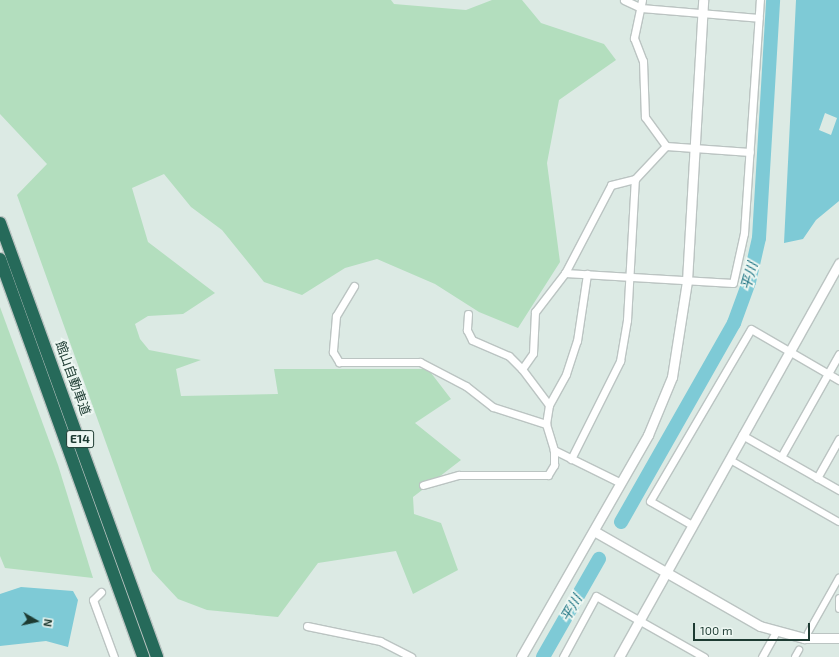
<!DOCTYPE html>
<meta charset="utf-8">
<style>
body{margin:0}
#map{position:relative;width:839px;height:657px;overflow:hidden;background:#dceae4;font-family:"Exo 2","Noto Sans JP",sans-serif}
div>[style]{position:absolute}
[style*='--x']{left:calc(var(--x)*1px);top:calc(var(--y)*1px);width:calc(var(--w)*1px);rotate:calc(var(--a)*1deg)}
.green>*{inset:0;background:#b3debe}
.water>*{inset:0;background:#7ecad6}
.river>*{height:14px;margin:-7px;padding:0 7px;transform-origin:7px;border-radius:7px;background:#7ecad6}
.roads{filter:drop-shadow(1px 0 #bbc4c2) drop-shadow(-1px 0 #bbc4c2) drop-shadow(0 1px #bbc4c2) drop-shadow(0 -1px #bbc4c2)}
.pedestrian>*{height:5.5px;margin:-2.75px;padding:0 2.75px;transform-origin:2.75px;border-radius:2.75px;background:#fff}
.minor>*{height:7px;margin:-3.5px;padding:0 3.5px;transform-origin:3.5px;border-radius:3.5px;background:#fff}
.tertiary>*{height:9px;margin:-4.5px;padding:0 4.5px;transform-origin:4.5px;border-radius:4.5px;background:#fff}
.motorway>*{height:12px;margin:-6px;padding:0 6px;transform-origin:6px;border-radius:6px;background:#266a5a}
span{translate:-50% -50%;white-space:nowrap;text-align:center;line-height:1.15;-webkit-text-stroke:4px #edf7f2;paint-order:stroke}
.shield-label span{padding:1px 3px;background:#edf7f2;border:1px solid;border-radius:3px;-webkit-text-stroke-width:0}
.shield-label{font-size:12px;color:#1d3b32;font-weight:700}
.street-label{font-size:13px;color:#1d3b32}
.water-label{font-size:14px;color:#126c7c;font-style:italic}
.north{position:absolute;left:16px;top:601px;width:40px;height:40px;-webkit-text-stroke:3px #edf7f2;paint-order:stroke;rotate:99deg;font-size:11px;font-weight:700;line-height:16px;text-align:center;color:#1d3b32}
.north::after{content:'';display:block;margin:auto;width:14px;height:18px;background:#1d3b32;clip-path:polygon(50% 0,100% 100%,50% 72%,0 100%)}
.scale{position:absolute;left:693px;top:623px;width:117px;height:18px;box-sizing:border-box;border:2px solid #1d3b32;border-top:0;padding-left:5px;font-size:12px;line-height:14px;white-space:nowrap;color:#1d3b32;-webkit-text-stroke:3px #edf7f2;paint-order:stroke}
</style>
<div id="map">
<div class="green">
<i style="clip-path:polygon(0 0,391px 0,394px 4px,466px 10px,492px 0,522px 0,541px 23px,604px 44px,616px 60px,559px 100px,547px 163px,560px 262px,518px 328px,479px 312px,435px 284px,377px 259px,345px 268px,302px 295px,264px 282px,222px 230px,191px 207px,164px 174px,132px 188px,148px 242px,215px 293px,183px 314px,148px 316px,135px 324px,140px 339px,149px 350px,201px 360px,176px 369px,181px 396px,278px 394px,274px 369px,428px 369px,451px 399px,415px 423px,461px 460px,413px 497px,414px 514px,441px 523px,458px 570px,413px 594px,396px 551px,318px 563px,278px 617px,207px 610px,178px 599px,152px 571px,17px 195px,47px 164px,0 114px)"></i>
<i style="clip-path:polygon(0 307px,58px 465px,93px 578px,5px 568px,0 556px)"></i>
</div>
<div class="water">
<i style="clip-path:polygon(evenodd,796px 0,839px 0,839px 201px,816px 220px,803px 239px,784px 243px,796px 0,825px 113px,837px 118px,831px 135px,819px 130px,825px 113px)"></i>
<i style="clip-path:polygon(21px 587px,73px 591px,78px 600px,68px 647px,46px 641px,0 646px,0 594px)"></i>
</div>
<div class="river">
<i style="--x:621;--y:522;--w:229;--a:-60.4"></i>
<i style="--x:734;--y:323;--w:44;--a:-69.9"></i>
<i style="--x:749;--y:282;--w:45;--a:-77.2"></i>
<i style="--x:759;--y:238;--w:238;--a:-86.6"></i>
<i style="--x:543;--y:657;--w:113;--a:-60.3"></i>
</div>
<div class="roads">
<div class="pedestrian">
<i style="--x:734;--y:462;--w:121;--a:29.7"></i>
<i style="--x:808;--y:633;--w:63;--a:-60.6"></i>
<i style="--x:795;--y:657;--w:8;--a:-60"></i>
</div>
<div class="minor">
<i style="--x:624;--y:0;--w:19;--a:25"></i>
<i style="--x:641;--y:8;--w:118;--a:4.8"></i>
<i style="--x:642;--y:0;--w:39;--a:102"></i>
<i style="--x:634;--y:38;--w:25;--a:69"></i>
<i style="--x:643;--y:61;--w:56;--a:88"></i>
<i style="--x:645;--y:117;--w:36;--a:54"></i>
<i style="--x:666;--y:146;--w:84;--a:4.1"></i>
<i style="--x:565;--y:273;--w:168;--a:3.4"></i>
<i style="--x:733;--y:283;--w:51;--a:-77.6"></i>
<i style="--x:744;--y:233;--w:234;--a:-86.1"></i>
<i style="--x:354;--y:286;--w:35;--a:121"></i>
<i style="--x:336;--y:316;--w:36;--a:95"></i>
<i style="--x:333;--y:352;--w:12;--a:59"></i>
<i style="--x:339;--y:362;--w:81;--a:0"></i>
<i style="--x:420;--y:362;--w:52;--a:27.6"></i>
<i style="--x:466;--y:386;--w:34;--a:38"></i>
<i style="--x:493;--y:407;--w:56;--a:17.8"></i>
<i style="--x:468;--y:314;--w:16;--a:94"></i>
<i style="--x:467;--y:330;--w:11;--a:63"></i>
<i style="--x:472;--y:340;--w:40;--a:23.4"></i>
<i style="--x:509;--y:356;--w:18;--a:45"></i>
<i style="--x:549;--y:405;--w:35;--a:-61"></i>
<i style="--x:566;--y:374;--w:35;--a:-72"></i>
<i style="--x:577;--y:341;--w:68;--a:-81.5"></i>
<i style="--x:742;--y:435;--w:112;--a:29.6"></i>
<i style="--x:781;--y:457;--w:118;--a:-60.6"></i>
<i style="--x:571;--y:459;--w:110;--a:-63.4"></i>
<i style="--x:620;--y:361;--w:42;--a:-80.3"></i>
<i style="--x:627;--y:320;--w:141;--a:-86.8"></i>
<i style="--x:817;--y:478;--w:45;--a:-60.6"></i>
<i style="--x:621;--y:483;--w:75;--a:-153.8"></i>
<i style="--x:554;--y:450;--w:27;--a:-107"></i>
<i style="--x:546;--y:424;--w:19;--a:-81"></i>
<i style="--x:549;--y:405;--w:45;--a:-126.9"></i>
<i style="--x:522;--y:369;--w:19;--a:-55"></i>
<i style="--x:533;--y:353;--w:41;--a:-87.2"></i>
<i style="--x:535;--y:312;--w:49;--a:-52.4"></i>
<i style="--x:565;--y:273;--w:99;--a:-62.4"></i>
<i style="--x:611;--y:185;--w:25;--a:-14"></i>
<i style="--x:635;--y:179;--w:45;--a:-46.8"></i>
<i style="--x:423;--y:485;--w:37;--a:-16"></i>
<i style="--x:459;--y:475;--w:89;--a:0"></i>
<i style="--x:548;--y:475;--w:12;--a:-59"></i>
<i style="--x:554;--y:465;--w:15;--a:-90"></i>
<i style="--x:692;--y:525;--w:48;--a:-150.3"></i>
<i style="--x:650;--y:501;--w:199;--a:-59.6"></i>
<i style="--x:751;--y:329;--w:102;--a:30.1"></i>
<i style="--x:101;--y:592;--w:11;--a:135"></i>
<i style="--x:93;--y:600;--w:61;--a:69.8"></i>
<i style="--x:839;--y:598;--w:10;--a:90"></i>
<i style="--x:307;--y:626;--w:75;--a:11.6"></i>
<i style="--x:380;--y:641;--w:35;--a:27"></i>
<i style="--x:563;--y:657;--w:69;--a:-61.6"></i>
<i style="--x:596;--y:596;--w:124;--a:29.5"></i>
<i style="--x:762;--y:657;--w:29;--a:-61"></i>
</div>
<div class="tertiary">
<i style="--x:594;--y:531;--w:191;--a:29.8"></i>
<i style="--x:760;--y:626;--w:46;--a:15.3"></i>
<i style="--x:804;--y:638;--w:35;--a:0"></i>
<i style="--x:521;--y:657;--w:256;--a:-60.2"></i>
<i style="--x:648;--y:435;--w:63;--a:-67.5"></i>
<i style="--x:672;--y:377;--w:97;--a:-81.1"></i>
<i style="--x:687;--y:281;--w:281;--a:-86.7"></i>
<i style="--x:619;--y:657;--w:451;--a:-60.8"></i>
</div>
<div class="motorway">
<i style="--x:0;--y:223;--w:462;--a:70.1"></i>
<i style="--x:0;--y:259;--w:423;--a:70.2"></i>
</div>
</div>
<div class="shield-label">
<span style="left:80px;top:439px">E14</span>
</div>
<div class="street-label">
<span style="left:73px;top:378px;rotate:70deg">館山自動車道</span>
</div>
<div class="water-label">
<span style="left:749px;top:276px;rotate:-74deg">平川</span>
<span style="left:571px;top:608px;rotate:-60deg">平川</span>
</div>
<div class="north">N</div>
<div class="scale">100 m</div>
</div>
